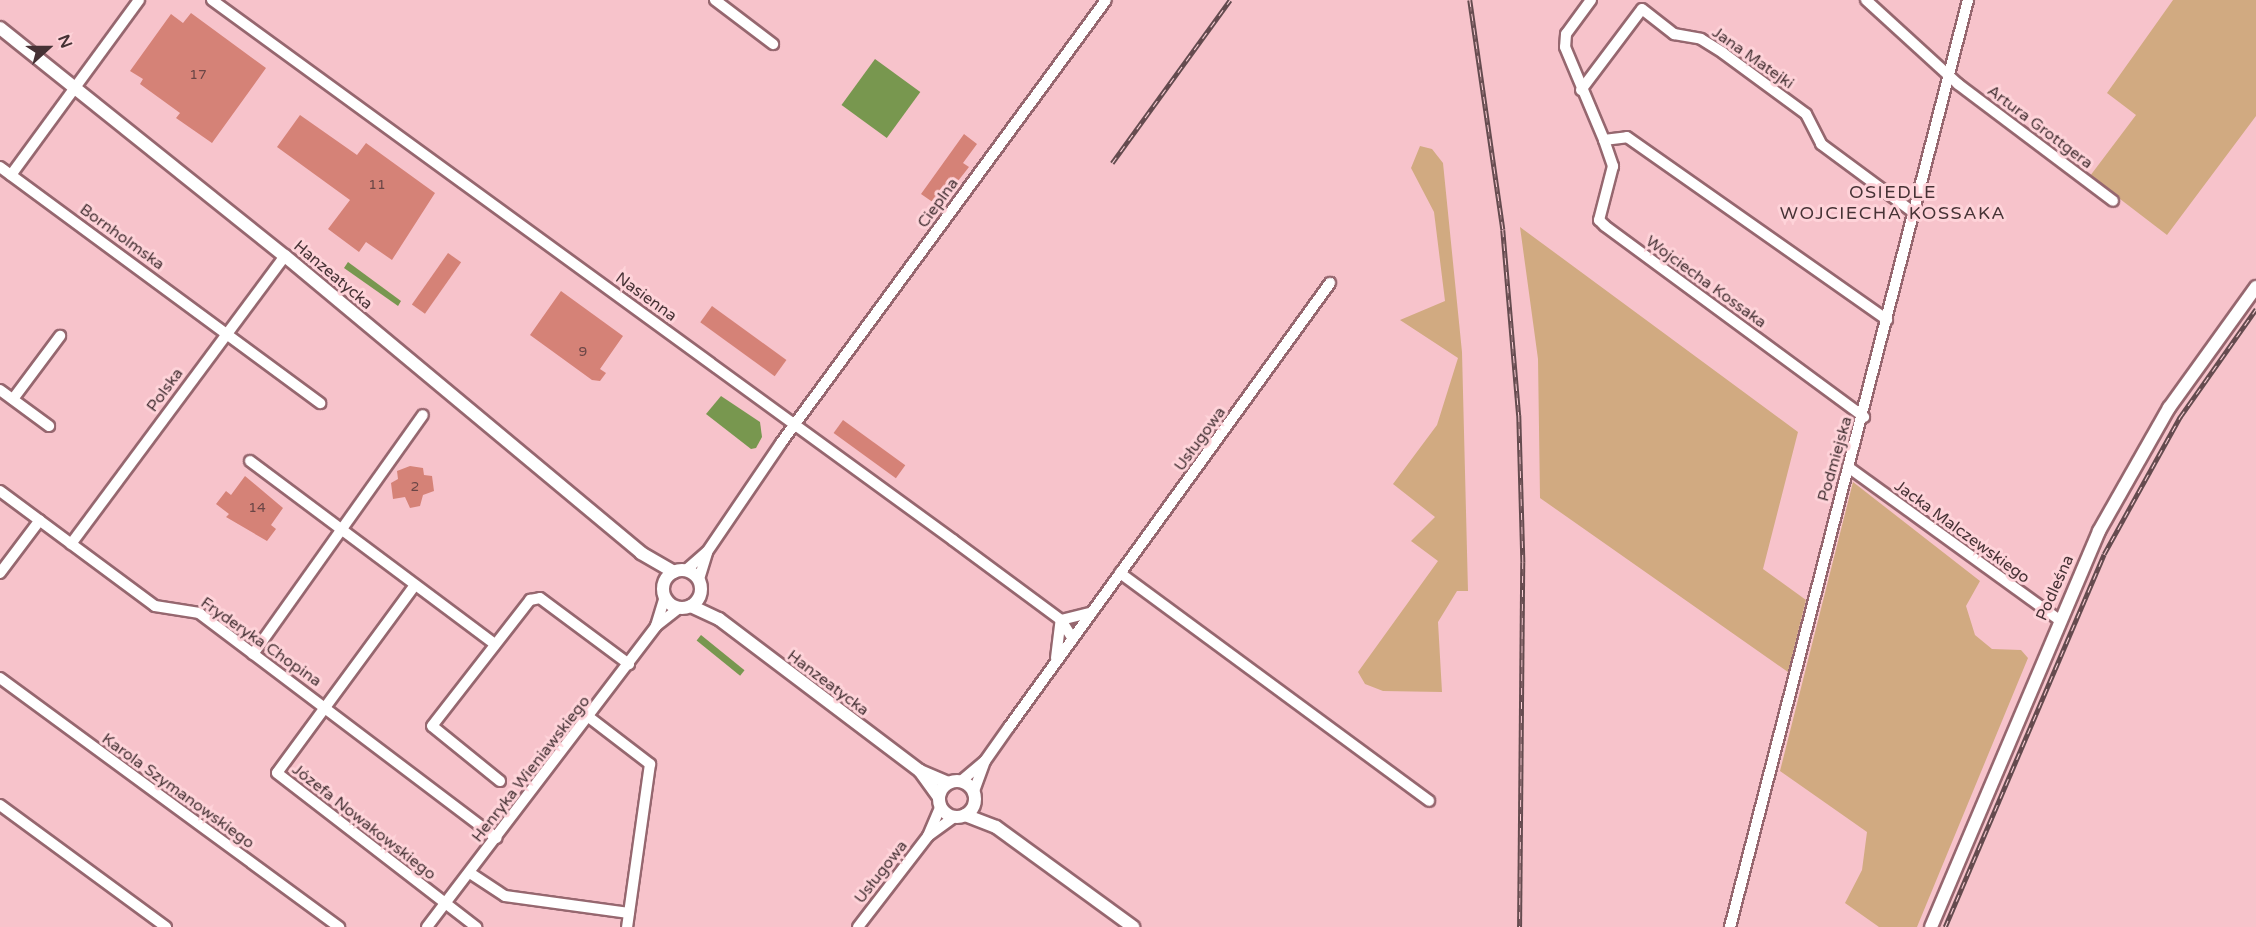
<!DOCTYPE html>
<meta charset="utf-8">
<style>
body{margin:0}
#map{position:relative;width:2256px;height:927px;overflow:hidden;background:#f7c3cb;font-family:"Varela Round",sans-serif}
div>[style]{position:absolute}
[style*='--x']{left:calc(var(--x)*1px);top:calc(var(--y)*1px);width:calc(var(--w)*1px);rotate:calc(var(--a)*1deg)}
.green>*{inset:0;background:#d1aa81}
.water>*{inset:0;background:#78974f;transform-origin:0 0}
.building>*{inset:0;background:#d58277;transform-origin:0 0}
.roads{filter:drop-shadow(2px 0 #96676f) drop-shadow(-2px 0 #96676f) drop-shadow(0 2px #96676f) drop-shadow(0 -2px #96676f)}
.minor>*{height:10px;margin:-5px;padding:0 5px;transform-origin:5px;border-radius:5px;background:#fff}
.tertiary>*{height:12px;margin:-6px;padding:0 6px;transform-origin:6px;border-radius:6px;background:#fff}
.tertiary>.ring{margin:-6px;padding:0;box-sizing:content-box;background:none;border:12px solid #fff;border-radius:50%}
.rail>*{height:4.5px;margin-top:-2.25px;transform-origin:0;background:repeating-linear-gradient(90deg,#fed3d9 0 7px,#654b4f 0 14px);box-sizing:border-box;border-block:2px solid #654b4f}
span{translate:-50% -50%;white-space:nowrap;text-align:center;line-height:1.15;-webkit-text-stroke:6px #fed3d9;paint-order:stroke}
.number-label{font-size:14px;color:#6a4646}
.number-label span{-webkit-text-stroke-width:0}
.street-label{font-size:16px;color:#463235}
.neighbourhood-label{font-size:18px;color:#463235;letter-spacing:1.5px}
.north{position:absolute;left:18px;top:18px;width:60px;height:60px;-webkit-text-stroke:4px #fed3d9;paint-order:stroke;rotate:69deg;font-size:16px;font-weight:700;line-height:24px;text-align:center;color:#463235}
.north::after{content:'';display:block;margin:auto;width:21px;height:27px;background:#463235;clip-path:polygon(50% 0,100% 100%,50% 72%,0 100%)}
</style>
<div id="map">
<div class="green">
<i style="clip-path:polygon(2173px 0,2256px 0,2256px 116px,2167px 235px,2090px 176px,2136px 115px,2107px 93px)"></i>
<i style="clip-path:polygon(1420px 146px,1432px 149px,1443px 163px,1462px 352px,1468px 591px,1457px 591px,1438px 622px,1442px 692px,1383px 691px,1365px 684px,1358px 672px,1438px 561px,1411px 541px,1435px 517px,1393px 484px,1437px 425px,1458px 358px,1400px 320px,1445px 301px,1434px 212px,1411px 168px)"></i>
<i style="clip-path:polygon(1520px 227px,1798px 432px,1763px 569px,1806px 600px,1788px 672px,1540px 498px,1538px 359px)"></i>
<i style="clip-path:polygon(1853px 482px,1980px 581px,1966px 606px,1975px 635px,1992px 649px,2021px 650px,2028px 658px,1917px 927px,1879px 927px,1845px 903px,1862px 870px,1867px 832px,1780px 771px)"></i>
</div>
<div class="water">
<i style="left:875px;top:59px;width:56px;height:57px;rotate:36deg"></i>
<i style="clip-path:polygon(348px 262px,401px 301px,398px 306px,344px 268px)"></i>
<i style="clip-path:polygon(721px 396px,760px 422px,762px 437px,756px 448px,751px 449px,706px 414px)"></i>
<i style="left:701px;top:635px;width:56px;height:7px;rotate:39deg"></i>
</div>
<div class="building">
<i style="clip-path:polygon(191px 13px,266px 68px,212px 143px,176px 118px,180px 113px,140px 84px,143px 79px,130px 71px,171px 14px,183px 23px)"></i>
<i style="clip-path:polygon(300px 115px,357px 155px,366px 143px,435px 193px,392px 260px,366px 242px,359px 252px,328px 229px,350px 200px,277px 147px)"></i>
<i style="clip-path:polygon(964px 134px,977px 144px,963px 163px,969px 167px,958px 181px,953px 177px,934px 203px,921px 194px)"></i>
<i style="left:448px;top:253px;width:16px;height:63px;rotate:35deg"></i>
<i style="clip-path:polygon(561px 291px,623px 336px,600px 369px,606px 373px,600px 381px,592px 380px,530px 335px)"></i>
<i style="left:712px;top:306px;width:92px;height:20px;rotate:36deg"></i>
<i style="left:843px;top:420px;width:77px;height:16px;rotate:36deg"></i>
<i style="clip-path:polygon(410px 466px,423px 468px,424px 475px,432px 476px,434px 491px,423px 495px,420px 506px,410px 508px,405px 497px,393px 499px,391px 483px,398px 479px,397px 471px)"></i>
<i style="clip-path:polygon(245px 476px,283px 508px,271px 525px,276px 529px,267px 541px,226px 517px,229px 514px,216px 504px,226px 491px,231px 495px)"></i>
</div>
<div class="roads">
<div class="minor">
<i style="--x:212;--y:0;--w:917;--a:36.08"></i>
<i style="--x:953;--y:540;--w:134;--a:36.5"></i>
<i style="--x:1061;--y:620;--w:22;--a:58"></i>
<i style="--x:715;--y:0;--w:73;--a:37.2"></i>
<i style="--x:1591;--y:0;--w:42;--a:126.3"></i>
<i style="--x:1566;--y:34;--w:13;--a:94"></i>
<i style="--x:1565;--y:47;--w:101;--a:67.2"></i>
<i style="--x:1604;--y:140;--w:23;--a:-7"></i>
<i style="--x:1627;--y:137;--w:318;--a:35.1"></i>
<i style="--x:1866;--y:0;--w:125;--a:42.4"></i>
<i style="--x:1958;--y:84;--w:194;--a:37"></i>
<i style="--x:1581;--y:90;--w:101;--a:-53"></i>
<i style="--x:1642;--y:9;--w:41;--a:38"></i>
<i style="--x:1674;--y:34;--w:27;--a:10"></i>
<i style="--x:1701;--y:39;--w:26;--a:32"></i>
<i style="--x:1723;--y:53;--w:103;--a:36.3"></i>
<i style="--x:1806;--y:114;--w:34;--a:63"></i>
<i style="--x:1821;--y:144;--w:114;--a:36.5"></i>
<i style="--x:1604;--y:140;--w:28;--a:71"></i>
<i style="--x:1613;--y:166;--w:56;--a:104.5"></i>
<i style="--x:1599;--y:220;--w:8;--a:45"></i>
<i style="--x:1605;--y:226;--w:322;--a:36.4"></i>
<i style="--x:0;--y:167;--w:398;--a:36.4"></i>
<i style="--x:11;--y:175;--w:217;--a:-53.8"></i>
<i style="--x:0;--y:390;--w:61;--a:36.3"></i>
<i style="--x:13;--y:399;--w:79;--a:-53.3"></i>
<i style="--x:250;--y:461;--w:306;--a:36.8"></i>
<i style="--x:1848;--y:467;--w:261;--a:35.9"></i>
<i style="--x:0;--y:491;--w:193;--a:36.6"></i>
<i style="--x:155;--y:606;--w:45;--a:9"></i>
<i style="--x:199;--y:613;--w:373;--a:37.1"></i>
<i style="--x:71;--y:544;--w:359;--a:-53.4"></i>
<i style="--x:686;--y:570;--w:28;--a:-41"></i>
<i style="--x:707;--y:552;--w:132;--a:-55.8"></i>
<i style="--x:781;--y:443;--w:549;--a:-53.73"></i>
<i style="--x:0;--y:573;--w:66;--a:-53"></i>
<i style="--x:1120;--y:573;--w:384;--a:36.4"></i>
<i style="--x:699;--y:579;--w:28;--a:-73"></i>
<i style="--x:415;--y:585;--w:233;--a:126.3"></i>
<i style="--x:277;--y:773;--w:252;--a:37.7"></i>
<i style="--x:1061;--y:620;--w:32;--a:-14"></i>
<i style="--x:656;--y:626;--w:30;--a:-73"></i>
<i style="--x:253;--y:654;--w:293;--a:-54.6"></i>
<i style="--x:1056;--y:658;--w:38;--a:-83"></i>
<i style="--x:0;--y:678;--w:421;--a:36.3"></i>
<i style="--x:590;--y:718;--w:76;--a:37.5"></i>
<i style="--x:650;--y:764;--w:165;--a:98"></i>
<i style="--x:500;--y:781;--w:87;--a:-141"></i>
<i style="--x:432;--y:726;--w:160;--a:-52.1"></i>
<i style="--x:530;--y:600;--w:10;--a:-11"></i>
<i style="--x:540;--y:598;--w:111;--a:36.6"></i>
<i style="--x:961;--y:781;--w:31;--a:-40"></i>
<i style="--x:974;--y:791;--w:32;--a:-70"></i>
<i style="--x:985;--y:761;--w:42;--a:-54.8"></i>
<i style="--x:1009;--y:727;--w:548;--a:-54.13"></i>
<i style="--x:0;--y:805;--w:206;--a:36.3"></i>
<i style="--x:928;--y:836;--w:32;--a:-36"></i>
<i style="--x:470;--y:873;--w:42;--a:33.3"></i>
<i style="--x:505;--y:896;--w:125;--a:7.8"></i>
<i style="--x:427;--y:927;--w:378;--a:-52.7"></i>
<i style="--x:656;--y:626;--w:29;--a:-38"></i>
<i style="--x:858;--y:927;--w:115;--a:-52.4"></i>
<i style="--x:928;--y:836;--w:33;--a:-67"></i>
<i style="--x:1730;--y:927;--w:957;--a:-75.6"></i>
</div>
<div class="tertiary">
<i style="--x:0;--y:28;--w:365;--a:38.7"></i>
<i style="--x:285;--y:256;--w:464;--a:39.8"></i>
<i style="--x:641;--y:553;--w:38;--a:30"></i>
<i class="ring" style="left:663px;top:570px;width:26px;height:26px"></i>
<i style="--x:691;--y:606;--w:31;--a:25"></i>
<i style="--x:719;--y:619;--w:252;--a:37.1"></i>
<i style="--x:920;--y:771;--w:30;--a:23"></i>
<i style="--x:920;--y:771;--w:32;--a:54"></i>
<i class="ring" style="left:939px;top:781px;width:24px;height:24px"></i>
<i style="--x:965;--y:815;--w:33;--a:21"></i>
<i style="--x:996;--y:827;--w:170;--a:36.1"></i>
<i style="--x:1931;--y:927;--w:430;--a:-67"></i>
<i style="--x:2099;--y:531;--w:142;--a:-60.4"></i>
<i style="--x:2169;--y:408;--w:149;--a:-54.3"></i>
</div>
</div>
<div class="rail">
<i style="--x:1470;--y:0;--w:232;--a:81.8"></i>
<i style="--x:1503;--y:230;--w:186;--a:85.1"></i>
<i style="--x:1519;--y:415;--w:147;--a:88.4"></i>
<i style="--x:1523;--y:562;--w:365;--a:90.5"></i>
<i style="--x:1112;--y:163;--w:201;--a:-54.1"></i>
<i style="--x:1945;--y:927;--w:405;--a:-66.9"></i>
<i style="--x:2104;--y:554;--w:157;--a:-61"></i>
<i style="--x:2180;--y:417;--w:132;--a:-54.9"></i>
</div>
<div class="number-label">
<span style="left:198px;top:75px">17</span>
<span style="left:377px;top:185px">11</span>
<span style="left:583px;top:352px">9</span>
<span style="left:415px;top:487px">2</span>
<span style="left:257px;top:508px">14</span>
</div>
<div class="street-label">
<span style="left:1753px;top:58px;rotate:35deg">Jana Matejki</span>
<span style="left:2040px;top:127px;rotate:37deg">Artura Grottgera</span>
<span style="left:938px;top:203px;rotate:-54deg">Cieplna</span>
<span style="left:122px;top:237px;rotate:36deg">Bornholmska</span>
<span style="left:333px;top:275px;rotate:40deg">Hanzeatycka</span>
<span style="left:1706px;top:282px;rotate:36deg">Wojciecha Kossaka</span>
<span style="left:646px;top:297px;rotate:36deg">Nasienna</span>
<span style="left:165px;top:390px;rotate:-54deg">Polska</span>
<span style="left:1200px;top:439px;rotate:-54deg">Usługowa</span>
<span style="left:1835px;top:459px;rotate:-74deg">Podmiejska</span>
<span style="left:1962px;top:532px;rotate:36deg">Jacka Malczewskiego</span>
<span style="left:2055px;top:588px;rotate:-66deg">Podleśna</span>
<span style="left:261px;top:642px;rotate:35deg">Fryderyka Chopina</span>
<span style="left:828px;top:683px;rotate:37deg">Hanzeatycka</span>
<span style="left:531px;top:769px;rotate:-52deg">Henryka Wieniawskiego</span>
<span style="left:178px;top:791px;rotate:36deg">Karola Szymanowskiego</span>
<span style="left:364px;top:822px;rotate:38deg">Józefa Nowakowskiego</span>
<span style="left:881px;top:872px;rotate:-52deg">Usługowa</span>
</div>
<div class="neighbourhood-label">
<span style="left:1893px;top:203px">OSIEDLE<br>WOJCIECHA KOSSAKA</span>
</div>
<div class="north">N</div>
</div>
